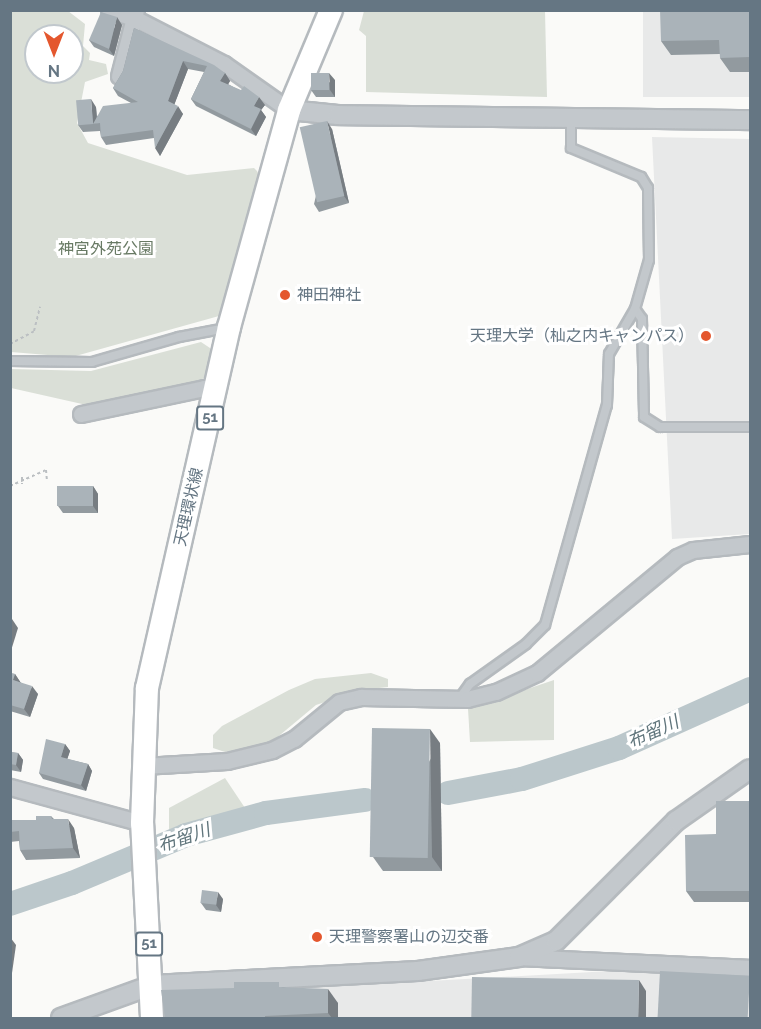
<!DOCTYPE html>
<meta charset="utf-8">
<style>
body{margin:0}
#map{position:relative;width:761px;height:1029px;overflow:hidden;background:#fafaf8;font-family:Raleway,"Noto Sans JP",sans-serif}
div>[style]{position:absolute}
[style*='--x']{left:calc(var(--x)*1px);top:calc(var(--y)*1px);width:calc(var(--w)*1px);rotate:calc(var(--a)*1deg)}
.built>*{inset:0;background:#e8e9e9;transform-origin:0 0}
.green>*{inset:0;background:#dadfd7}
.river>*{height:24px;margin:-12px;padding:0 12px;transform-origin:12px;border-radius:12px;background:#bbc7cb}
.path>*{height:2px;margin-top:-1px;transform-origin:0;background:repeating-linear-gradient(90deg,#bbbfc2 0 3px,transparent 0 6px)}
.roads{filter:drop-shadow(2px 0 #b5babe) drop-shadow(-2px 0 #b5babe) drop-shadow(0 2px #b5babe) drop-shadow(0 -2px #b5babe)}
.service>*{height:8px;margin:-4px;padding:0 4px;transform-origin:4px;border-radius:4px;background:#c3c8cc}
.minor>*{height:15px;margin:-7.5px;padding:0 7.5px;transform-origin:7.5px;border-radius:7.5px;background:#c3c8cc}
.tertiary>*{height:18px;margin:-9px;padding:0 9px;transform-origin:9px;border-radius:9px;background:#c3c8cc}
.primary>*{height:22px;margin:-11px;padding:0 11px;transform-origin:11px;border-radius:11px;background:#fff}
.wall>*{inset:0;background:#929a9f}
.shaded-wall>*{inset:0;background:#777d82}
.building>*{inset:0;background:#aab3b9;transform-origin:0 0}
.dots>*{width:16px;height:16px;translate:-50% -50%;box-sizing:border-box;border:3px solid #fff;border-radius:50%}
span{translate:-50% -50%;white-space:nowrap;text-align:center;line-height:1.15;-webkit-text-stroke:6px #fff;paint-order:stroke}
.shield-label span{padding:2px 4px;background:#fff;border:2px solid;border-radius:4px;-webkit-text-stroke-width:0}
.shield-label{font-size:15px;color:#657683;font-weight:700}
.park-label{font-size:16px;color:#687a64}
.poi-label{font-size:16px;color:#657683}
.left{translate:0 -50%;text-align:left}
.right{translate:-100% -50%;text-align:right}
.street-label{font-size:16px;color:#657683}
.water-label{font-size:18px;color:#60757c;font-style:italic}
.frame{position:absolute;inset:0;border:12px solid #657683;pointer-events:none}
.north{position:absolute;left:24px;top:24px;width:60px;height:60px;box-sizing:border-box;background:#fff;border:2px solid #c1c8cd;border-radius:50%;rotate:180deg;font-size:16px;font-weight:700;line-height:24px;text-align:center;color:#657683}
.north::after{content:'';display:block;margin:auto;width:21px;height:27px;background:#e4572e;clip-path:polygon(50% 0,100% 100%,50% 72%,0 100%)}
</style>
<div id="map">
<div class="built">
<i style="left:643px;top:11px;width:107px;height:86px"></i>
<i style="clip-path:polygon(652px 137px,750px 139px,750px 534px,672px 539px)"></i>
<i style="clip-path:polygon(610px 971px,750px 977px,750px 1018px,163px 1018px,163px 1013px,178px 995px)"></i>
</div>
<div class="green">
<i style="clip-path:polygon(evenodd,10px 11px,68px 11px,85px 24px,83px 46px,90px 53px,89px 60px,106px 64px,108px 74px,85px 82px,77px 123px,88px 143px,187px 175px,254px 168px,257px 171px,262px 181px,229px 308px,219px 316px,72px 357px,11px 352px,10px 11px,36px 36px,72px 36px,72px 72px,36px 72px,36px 36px)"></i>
<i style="clip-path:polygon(364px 11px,545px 11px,547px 97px,366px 92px,366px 36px,359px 30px)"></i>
<i style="clip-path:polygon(201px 342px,210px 348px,210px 355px,204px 378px,198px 382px,91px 406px,11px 388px,10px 369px,91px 371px)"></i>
<i style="clip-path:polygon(371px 673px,388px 679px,388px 687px,361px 690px,316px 705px,268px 745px,225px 752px,213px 748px,213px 735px,222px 726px,289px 690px,315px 679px)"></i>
<i style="clip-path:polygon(554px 680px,554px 740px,470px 742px,468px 709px)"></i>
<i style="clip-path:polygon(225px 778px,249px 814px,169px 836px,169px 808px)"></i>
</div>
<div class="river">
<i style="--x:448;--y:793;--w:75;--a:-10.7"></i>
<i style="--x:522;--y:779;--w:102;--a:-17.7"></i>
<i style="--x:619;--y:748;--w:144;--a:-24.2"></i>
<i style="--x:10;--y:904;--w:65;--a:-18.7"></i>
<i style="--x:72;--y:883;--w:124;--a:-22.8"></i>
<i style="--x:186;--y:835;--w:83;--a:-15.4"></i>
<i style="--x:266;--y:813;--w:100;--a:-7.5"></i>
</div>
<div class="path">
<i style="--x:10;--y:344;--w:27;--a:-28"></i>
<i style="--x:34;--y:331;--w:25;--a:-76"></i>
<i style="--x:22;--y:477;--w:7;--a:90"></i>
<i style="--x:10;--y:486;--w:39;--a:-24"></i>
<i style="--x:46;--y:470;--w:12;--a:85"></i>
</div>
<div class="roads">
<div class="service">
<i style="--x:635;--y:309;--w:12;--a:55"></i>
<i style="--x:642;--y:319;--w:98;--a:88.8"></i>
<i style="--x:644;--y:417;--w:19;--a:32"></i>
<i style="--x:660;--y:427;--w:90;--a:0"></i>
<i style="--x:10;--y:361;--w:82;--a:0.7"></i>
<i style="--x:92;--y:362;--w:91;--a:-16"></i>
<i style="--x:179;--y:337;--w:48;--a:-10.8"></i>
<i style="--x:459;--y:699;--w:19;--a:-54"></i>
<i style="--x:470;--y:684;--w:69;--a:-35.5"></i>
<i style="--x:526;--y:644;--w:27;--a:-45"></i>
<i style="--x:545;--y:625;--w:229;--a:-74.3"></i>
<i style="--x:607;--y:405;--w:51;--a:-87.8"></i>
<i style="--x:609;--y:354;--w:52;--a:-60"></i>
<i style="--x:635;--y:309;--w:51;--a:-74.1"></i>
<i style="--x:649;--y:260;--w:72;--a:-90.8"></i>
<i style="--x:648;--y:188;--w:13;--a:-122"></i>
<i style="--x:641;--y:177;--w:76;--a:-157.5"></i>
<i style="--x:571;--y:148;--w:30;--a:-90"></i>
</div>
<div class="minor">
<i style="--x:109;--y:10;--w:28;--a:18"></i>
<i style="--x:136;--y:19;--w:99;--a:27.1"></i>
<i style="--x:224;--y:64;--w:80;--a:35.3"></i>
<i style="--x:119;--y:76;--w:68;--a:-75.6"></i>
<i style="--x:81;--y:414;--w:126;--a:-11.9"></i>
<i style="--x:204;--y:388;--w:12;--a:5"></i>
<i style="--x:143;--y:766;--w:84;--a:-3.4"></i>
<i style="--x:227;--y:761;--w:46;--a:-13.7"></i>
<i style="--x:272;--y:750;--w:25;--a:-27"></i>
<i style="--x:294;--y:739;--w:58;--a:-39.4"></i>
<i style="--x:339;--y:702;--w:23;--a:-13"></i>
<i style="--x:361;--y:697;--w:106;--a:1.1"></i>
<i style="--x:467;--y:699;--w:30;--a:-14"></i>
<i style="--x:496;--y:692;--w:45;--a:-24.9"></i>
<i style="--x:537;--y:673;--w:182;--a:-39.6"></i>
<i style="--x:677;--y:557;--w:17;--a:-24"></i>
<i style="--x:693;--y:550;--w:57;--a:-6"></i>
<i style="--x:10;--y:787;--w:137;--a:15.3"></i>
<i style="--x:520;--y:957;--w:230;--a:2.7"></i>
</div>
<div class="tertiary">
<i style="--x:289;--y:110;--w:49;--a:5.8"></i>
<i style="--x:338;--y:115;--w:412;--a:0.7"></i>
<i style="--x:61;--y:1018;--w:97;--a:-19.9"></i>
<i style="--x:152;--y:985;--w:266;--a:-3"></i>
<i style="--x:418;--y:971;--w:102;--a:-7.9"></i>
<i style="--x:519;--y:957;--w:40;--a:-23.4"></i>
<i style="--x:556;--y:941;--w:170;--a:-45"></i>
<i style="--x:676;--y:821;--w:90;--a:-35.1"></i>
</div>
<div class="primary">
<i style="--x:152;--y:1018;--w:195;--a:-92.9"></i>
<i style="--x:142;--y:823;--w:135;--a:-87.9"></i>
<i style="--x:147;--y:688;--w:370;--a:-77.2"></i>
<i style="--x:229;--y:327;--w:225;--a:-74.5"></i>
<i style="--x:289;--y:110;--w:108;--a:-67.2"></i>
</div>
</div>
<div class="wall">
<i style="clip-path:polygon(750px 10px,750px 72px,730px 72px,720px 58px,720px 54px,671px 55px,661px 41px)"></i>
<i style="clip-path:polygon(122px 25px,114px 56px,94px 47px,89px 40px)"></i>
<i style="clip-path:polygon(134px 28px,225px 73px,230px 81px,228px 84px,265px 105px,261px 110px,266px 117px,256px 136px,196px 106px,191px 99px,204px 72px,188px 69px,174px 105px,183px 114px,160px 156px,154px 138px,106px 145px,101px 137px,100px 131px,83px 132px,78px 125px,96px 107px,97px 116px,131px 103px,118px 96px,113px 88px,123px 71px)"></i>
<i style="clip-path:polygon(335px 80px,335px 97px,316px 97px,311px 90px)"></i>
<i style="clip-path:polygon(332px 129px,349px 203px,319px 212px,314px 204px)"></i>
<i style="clip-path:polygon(93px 486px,98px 494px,98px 513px,63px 513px,58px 506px)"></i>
<i style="clip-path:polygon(10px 673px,15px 674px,20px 682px,38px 694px,30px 717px,10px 711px)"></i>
<i style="clip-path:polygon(440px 743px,442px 871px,383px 871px,373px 857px)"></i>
<i style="clip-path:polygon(65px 744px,70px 751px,67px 759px,88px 764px,92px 771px,86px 791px,43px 779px,39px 773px)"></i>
<i style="clip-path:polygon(10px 752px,18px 753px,23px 760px,21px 772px,10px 770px)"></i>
<i style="clip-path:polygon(750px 801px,750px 902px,694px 902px,686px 891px,716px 834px)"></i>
<i style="clip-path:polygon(51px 816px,54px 819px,74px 828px,80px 858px,26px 860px,20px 850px,19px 841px,10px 842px,10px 820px,36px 820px)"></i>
<i style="clip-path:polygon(223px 899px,221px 912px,206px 910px,201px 903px)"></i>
<i style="clip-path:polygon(283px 987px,338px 1003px,338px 1018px,166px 1018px,165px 1017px)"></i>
</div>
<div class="shaded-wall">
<i style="clip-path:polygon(117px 17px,122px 25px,114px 56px,109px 49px)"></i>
<i style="clip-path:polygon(183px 61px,188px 69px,173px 108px,168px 101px)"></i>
<i style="clip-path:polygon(225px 73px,230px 81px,226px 88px,220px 81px)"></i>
<i style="clip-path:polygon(329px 73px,335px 80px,335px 97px,330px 90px)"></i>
<i style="clip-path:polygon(259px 97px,265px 105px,261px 110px,266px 117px,256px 136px,251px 129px,254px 106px)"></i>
<i style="clip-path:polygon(91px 99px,96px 107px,97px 123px,93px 124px,98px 131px,93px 124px)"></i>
<i style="clip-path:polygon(178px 106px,183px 114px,160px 156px,155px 148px)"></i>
<i style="clip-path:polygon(327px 121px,332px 129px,349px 203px,344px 196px)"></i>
<i style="clip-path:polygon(93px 486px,98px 494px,98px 513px,93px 506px)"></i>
<i style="clip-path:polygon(12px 619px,18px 628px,10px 654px,10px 625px)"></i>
<i style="clip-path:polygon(15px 674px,21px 683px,13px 680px)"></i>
<i style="clip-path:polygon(32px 686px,38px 694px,30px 717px,24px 709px)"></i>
<i style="clip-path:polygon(430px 729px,440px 743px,442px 871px,432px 857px)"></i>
<i style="clip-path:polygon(65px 744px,70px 751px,66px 763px,61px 757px)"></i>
<i style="clip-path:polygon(18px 753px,23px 760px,21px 772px,16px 765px)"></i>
<i style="clip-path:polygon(88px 764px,92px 771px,86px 791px,81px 785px)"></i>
<i style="clip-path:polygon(68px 819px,74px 828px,80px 858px,73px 848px)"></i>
<i style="clip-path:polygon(218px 892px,223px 899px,221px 912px,216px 905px)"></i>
<i style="clip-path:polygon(10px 937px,16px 945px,10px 987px)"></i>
<i style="clip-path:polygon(639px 980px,646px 991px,646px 1018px,638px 1018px)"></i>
<i style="clip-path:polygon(328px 989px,338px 1003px,338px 1018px,332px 1018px,328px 1013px)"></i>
</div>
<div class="building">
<i style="clip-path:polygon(660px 10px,750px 10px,750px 57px,720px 58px,719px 40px,661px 41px)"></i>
<i style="clip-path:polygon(101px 12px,117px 17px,109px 49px,89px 40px)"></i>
<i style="clip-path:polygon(134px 28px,214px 65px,225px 73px,220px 81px,241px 90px,244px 86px,259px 97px,254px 106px,261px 109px,251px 129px,191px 99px,207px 66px,183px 61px,168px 101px,178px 106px,155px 148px,153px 130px,101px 137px,100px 123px,93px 124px,103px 106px,138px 102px,113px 88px,123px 71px)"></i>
<i style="left:311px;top:73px;width:18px;height:17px"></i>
<i style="left:91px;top:99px;width:25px;height:15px;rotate:85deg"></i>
<i style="left:327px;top:121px;width:77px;height:28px;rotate:77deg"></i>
<i style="left:57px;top:486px;width:36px;height:20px"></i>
<i style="clip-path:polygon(10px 673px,15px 674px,13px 680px,32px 686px,24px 709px,10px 705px)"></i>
<i style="left:372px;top:728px;width:58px;height:129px;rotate:1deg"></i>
<i style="clip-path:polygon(46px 739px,65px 744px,61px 757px,88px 764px,81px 785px,39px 773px)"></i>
<i style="clip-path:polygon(10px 752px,18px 753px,16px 765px,10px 764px)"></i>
<i style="clip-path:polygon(716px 801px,750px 801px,750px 891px,686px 891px,685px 835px,716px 834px)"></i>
<i style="clip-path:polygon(36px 816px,51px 816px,52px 819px,68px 819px,73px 848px,20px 850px,19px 831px,10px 832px,10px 820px,36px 820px)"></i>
<i style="left:202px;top:890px;width:16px;height:13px;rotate:7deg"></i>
<i style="left:660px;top:971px;width:90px;height:47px;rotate:3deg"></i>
<i style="left:472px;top:977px;width:167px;height:41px;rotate:1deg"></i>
<i style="clip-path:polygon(234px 982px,279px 982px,279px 987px,328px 989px,328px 1013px,265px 1016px,265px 1018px,235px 1018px,235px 1017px,165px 1017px,161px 990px,234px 988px)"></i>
</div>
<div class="dots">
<i style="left:285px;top:295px;background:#e4572e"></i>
<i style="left:706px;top:336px;background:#e4572e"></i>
<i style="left:317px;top:937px;background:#e4572e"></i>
</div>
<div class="shield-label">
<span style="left:210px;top:418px">51</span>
<span style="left:149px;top:944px">51</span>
</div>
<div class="park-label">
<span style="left:106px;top:249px">神宮外苑公園</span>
</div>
<div class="poi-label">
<span class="left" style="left:297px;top:295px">神田神社</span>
<span class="right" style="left:694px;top:336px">天理大学（杣之内キャンパス）</span>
<span class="left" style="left:329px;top:937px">天理警察署山の辺交番</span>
</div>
<div class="street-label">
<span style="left:189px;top:507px;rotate:-77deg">天理環状線</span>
</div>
<div class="water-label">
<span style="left:653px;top:732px;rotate:-24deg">布留川</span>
<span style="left:184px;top:838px;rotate:-19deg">布留川</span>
</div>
<div class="frame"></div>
<div class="north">N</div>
</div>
